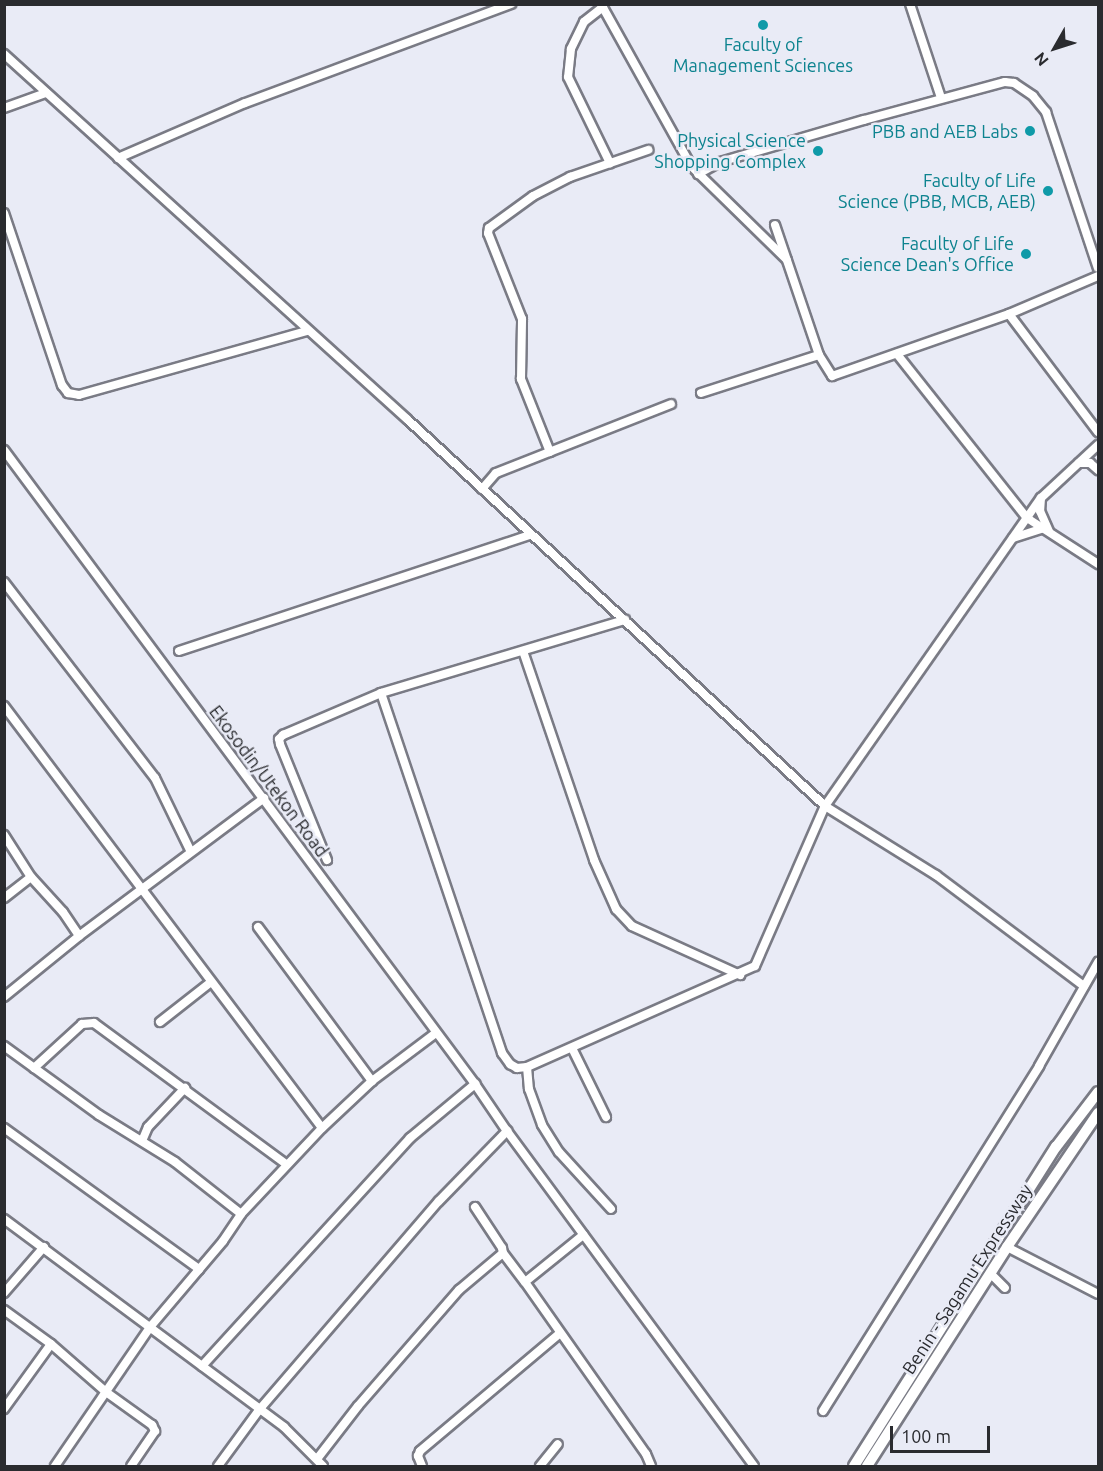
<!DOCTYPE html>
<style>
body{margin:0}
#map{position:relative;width:1103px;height:1471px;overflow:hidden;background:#e9ebf6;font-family:Ubuntu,sans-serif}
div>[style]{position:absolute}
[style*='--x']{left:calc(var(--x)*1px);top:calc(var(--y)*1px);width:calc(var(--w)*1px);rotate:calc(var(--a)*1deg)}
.roads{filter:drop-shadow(2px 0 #7a7b85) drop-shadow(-2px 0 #7a7b85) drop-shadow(0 2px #7a7b85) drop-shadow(0 -2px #7a7b85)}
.minor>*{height:8px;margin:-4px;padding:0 4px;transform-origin:4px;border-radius:4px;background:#fff}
.highway>*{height:10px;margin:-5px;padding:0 5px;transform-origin:5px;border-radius:5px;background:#fff}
.dots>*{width:16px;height:16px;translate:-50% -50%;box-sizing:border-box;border:3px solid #e9ebf6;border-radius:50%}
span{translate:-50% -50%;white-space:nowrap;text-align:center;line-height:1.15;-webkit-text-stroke:5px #e9ebf6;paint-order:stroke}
.culture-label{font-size:18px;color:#0d838f}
.right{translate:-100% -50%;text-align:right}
.street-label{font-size:18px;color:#2a2b2f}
.frame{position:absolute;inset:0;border:6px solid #2a2b2f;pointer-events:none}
.north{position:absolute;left:1025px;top:18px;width:60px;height:60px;-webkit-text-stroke:4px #e9ebf6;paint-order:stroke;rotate:231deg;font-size:16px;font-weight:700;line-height:24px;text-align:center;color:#2a2b2f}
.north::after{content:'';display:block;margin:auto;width:21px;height:27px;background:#2a2b2f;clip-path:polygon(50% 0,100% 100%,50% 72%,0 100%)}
.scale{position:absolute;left:890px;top:1426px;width:100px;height:27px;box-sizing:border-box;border:3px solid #2a2b2f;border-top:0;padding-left:8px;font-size:18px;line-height:21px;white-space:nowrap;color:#2a2b2f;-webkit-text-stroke:4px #e9ebf6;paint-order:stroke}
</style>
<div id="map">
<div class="roads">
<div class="minor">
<i style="--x:601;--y:4;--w:185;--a:60.9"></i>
<i style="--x:691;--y:166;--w:134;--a:44.4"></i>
<i style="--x:910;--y:4;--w:99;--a:71.7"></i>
<i style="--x:603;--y:7;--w:24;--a:142"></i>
<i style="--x:584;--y:22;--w:30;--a:116"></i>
<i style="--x:571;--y:49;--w:28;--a:96"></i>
<i style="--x:568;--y:77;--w:96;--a:64"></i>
<i style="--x:4;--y:54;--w:544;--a:42.17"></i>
<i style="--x:407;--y:419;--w:570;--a:42.79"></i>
<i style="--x:825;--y:806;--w:131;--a:31.9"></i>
<i style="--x:936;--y:875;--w:185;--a:36.9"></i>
<i style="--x:4;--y:108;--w:45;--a:-19.7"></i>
<i style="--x:118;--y:158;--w:138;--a:-23.4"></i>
<i style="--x:245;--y:103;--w:284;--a:-20.4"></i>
<i style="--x:698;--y:174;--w:25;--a:-29"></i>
<i style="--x:720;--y:162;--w:150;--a:-16.3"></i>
<i style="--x:864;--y:120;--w:146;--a:-15.1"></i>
<i style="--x:1005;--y:82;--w:9;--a:6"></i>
<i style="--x:1014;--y:83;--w:23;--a:34"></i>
<i style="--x:1033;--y:96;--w:21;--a:51"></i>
<i style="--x:1046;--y:112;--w:164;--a:71.6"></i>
<i style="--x:4;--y:213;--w:182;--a:71.4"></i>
<i style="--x:62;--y:385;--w:10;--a:53"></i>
<i style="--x:68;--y:393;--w:11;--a:10"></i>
<i style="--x:79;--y:395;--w:237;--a:-15.7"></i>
<i style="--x:775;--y:225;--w:137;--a:71.3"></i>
<i style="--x:819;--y:355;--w:25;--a:58"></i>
<i style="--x:832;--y:376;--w:188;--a:-19.3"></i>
<i style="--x:1009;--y:314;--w:97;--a:-23.1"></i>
<i style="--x:1009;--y:314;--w:148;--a:53"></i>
<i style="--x:897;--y:354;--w:209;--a:51.6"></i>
<i style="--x:1027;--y:518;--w:85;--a:32.9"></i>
<i style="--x:701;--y:393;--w:124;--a:-17.9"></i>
<i style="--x:4;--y:450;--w:790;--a:53.39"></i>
<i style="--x:475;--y:1084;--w:57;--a:55.8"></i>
<i style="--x:507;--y:1131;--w:416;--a:53.6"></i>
<i style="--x:550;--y:452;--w:79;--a:-111.7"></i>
<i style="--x:521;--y:379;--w:60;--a:-89"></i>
<i style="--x:522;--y:319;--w:92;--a:-111.6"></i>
<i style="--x:488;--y:233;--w:5;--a:-79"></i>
<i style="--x:489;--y:228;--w:54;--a:-36"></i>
<i style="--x:533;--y:196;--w:42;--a:-27.2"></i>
<i style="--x:570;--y:177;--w:83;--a:-19.1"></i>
<i style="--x:1079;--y:463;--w:11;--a:0"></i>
<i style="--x:1090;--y:463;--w:11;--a:41"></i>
<i style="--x:482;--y:489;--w:21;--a:-49"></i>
<i style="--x:496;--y:473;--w:188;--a:-21.5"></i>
<i style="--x:1041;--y:498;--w:13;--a:94"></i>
<i style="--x:1040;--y:511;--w:22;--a:66"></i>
<i style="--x:1013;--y:538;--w:32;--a:-18"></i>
<i style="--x:4;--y:582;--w:247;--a:52.4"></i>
<i style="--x:155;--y:778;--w:82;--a:64.1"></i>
<i style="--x:179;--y:651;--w:370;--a:-18.3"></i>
<i style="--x:523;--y:651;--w:221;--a:71.2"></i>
<i style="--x:594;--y:860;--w:54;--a:65.8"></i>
<i style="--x:616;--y:909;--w:23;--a:47"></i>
<i style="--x:632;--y:926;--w:119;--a:24.4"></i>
<i style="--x:381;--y:693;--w:380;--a:71.4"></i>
<i style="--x:502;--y:1053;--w:14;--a:54"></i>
<i style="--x:510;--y:1064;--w:8;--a:30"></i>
<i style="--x:517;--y:1068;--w:10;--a:-6"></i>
<i style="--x:527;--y:1067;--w:249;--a:-23.9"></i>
<i style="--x:755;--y:966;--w:175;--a:-66.4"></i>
<i style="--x:825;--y:806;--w:376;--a:-55"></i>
<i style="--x:1041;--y:498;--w:78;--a:-42.9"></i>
<i style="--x:4;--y:706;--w:528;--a:53"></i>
<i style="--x:4;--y:835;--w:50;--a:57.3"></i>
<i style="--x:31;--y:877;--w:47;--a:47.6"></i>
<i style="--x:63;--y:912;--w:29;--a:56"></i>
<i style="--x:327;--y:860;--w:125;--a:-112.1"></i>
<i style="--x:280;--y:744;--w:5;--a:-101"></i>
<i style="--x:279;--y:739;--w:6;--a:-45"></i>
<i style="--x:283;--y:735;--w:107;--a:-23.2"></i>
<i style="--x:381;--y:693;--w:255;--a:-16.7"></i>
<i style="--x:4;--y:898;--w:34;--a:-38"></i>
<i style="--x:258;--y:927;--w:192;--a:53.5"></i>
<i style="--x:4;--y:997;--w:97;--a:-39.1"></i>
<i style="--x:79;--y:936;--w:231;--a:-36.7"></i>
<i style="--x:160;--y:1022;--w:65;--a:-38.1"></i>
<i style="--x:4;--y:1046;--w:117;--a:36"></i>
<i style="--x:99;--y:1115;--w:89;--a:31.7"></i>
<i style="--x:175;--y:1162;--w:84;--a:38.2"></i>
<i style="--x:572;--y:1048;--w:77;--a:63.8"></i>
<i style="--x:527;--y:1067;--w:22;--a:85"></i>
<i style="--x:529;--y:1089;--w:38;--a:70"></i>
<i style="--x:542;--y:1125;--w:32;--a:58"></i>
<i style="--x:559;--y:1152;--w:77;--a:47.6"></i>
<i style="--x:34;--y:1068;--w:65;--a:-42.5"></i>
<i style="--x:82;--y:1024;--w:12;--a:-5"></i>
<i style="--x:94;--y:1023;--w:238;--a:36.3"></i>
<i style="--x:4;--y:1128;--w:241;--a:35.9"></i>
<i style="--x:142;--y:1141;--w:15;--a:-67"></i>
<i style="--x:148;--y:1127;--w:54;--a:-46.5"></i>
<i style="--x:475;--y:1207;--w:49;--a:56.6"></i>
<i style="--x:502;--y:1248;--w:5;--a:79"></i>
<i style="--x:503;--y:1253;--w:36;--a:53"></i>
<i style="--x:525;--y:1282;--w:75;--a:-39"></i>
<i style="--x:4;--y:1219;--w:349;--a:36.6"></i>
<i style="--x:284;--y:1427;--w:55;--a:45"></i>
<i style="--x:1007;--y:1247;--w:102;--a:27.3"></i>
<i style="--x:990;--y:1273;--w:21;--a:45"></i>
<i style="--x:525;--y:1282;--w:210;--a:54.9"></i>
<i style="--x:646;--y:1454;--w:13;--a:67"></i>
<i style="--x:4;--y:1293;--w:61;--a:-49"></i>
<i style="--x:4;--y:1310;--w:58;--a:35.9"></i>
<i style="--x:51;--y:1344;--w:73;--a:41.1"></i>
<i style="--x:106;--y:1392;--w:57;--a:35.7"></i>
<i style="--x:152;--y:1425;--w:7;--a:63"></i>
<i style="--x:155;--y:1431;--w:42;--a:124.4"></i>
<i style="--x:202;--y:1366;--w:309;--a:-47.6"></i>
<i style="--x:410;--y:1138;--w:85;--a:-39.7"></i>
<i style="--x:4;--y:1409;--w:80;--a:-54.1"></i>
<i style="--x:823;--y:1411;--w:407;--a:-57.9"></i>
<i style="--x:1039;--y:1066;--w:120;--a:-60.4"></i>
<i style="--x:317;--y:1459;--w:67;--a:-52.3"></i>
<i style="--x:358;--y:1406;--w:154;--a:-49"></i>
<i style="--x:459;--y:1290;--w:57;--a:-40.1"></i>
<i style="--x:55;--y:1466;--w:170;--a:-55.6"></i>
<i style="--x:151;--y:1326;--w:111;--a:-49.7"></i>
<i style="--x:223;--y:1241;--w:32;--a:-56"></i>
<i style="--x:241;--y:1214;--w:118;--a:-46.7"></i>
<i style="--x:322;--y:1128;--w:69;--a:-43.2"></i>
<i style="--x:372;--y:1081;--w:80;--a:-36.9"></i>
<i style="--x:218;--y:1466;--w:69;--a:-53.8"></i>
<i style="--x:259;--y:1410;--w:276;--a:-49.3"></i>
<i style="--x:439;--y:1201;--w:98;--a:-45.8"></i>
<i style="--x:422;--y:1466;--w:11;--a:-112"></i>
<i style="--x:418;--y:1456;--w:5;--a:-68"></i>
<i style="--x:420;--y:1451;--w:183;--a:-40.1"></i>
<i style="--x:540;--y:1466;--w:28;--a:-51"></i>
</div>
<div class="highway">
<i style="--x:854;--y:1466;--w:378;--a:-57.7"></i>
<i style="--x:1056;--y:1147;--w:69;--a:-52.6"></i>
<i style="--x:867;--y:1466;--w:260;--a:-57.4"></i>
<i style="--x:1007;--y:1247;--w:162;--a:-55.8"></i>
</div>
</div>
<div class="dots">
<i style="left:763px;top:25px;background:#0f9aa8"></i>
<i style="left:1030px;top:131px;background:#0f9aa8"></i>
<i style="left:818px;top:151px;background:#0f9aa8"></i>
<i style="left:1048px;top:191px;background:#0f9aa8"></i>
<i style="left:1026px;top:254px;background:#0f9aa8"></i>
</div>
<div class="culture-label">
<span style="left:763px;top:55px">Faculty of<br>Management Sciences</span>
<span class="right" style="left:1018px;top:131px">PBB and AEB Labs</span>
<span class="right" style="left:806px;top:151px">Physical Science<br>Shopping Complex</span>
<span class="right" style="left:1036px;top:191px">Faculty of Life<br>Science (PBB, MCB, AEB)</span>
<span class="right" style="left:1014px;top:254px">Faculty of Life<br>Science Dean's Office</span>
</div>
<div class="street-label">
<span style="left:269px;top:781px;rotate:53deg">Ekosodin/Utekon Road</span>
<span style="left:967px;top:1279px;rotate:-57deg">Benin - Sagamu Expressway</span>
</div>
<div class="frame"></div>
<div class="north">N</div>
<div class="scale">100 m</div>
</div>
